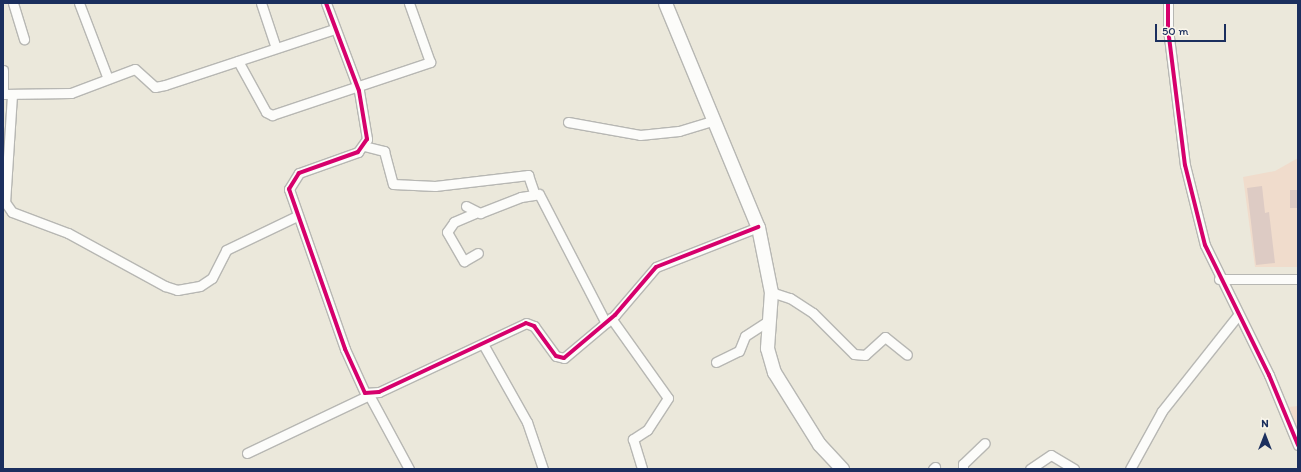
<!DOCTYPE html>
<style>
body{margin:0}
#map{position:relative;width:1301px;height:472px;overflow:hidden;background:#ebe8db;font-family:Itim,sans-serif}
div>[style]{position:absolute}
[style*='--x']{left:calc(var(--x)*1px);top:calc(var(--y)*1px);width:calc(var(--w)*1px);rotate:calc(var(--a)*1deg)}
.built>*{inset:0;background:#f0dccc}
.building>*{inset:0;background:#ddcbc4;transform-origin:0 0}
.roads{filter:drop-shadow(1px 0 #b7b7b3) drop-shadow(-1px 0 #b7b7b3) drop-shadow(0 1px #b7b7b3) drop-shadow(0 -1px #b7b7b3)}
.street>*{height:9px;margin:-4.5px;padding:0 4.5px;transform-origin:4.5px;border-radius:4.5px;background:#fcfcfa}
.secondary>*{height:13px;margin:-6.5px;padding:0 6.5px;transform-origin:6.5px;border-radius:6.5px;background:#fcfcfa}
.cycleway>*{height:4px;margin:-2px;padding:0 2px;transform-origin:2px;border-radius:2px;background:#d6006c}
span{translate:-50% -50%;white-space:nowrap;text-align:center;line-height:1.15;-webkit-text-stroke:3px #fbf7ec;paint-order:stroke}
.frame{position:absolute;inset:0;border:4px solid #1b2f5e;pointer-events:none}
.north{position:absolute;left:1245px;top:416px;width:40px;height:40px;-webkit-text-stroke:3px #fbf7ec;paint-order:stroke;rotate:0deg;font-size:11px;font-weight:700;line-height:16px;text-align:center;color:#1b2f5e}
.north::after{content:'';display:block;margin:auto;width:14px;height:18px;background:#1b2f5e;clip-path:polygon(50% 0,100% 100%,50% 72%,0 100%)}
.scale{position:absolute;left:1155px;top:24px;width:71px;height:18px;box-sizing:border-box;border:2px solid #1b2f5e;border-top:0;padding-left:5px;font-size:12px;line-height:14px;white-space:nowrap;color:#1b2f5e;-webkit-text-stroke:3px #fbf7ec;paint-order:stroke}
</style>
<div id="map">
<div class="built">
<i style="clip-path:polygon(1298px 158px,1298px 267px,1255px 267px,1243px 177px,1275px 171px)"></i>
<i style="clip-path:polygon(1298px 406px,1298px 430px,1289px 407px)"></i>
</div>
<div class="building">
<i style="clip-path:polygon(1262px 186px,1265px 213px,1269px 212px,1275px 263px,1256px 265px,1247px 188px)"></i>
<i style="left:1290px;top:190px;width:8px;height:18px"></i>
</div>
<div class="roads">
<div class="street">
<i style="--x:13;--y:3;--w:38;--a:73"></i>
<i style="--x:79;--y:3;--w:81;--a:69.1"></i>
<i style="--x:261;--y:3;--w:47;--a:71.6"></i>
<i style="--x:326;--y:3;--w:94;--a:69.4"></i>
<i style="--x:359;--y:91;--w:49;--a:80.5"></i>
<i style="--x:367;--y:139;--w:16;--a:125"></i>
<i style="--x:358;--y:152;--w:63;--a:160.4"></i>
<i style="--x:299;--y:173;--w:19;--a:122"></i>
<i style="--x:289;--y:189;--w:170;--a:70.7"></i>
<i style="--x:345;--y:349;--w:48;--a:65.6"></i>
<i style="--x:365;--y:393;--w:14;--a:-4"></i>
<i style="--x:379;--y:392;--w:162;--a:-25.1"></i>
<i style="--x:526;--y:323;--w:9;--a:21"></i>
<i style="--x:534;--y:326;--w:37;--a:54"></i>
<i style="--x:556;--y:356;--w:8;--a:14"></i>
<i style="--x:564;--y:358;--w:67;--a:-40.1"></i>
<i style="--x:615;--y:315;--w:63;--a:-49.5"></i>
<i style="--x:656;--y:267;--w:110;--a:-21.4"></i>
<i style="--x:1168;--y:3;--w:26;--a:90"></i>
<i style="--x:1168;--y:29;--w:137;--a:82.9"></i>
<i style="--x:1185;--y:165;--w:82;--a:76"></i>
<i style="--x:1205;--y:245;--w:145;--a:63.8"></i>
<i style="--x:1269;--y:375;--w:76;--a:67.5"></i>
<i style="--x:238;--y:61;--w:58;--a:61.2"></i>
<i style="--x:266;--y:112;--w:7;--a:27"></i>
<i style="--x:272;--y:115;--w:167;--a:-18.5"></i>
<i style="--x:430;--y:62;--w:63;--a:-109.6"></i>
<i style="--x:3;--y:70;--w:19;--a:90"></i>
<i style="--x:3;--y:94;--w:68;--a:-0.8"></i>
<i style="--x:71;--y:93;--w:68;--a:-20.6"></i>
<i style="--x:135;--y:69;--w:27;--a:42"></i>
<i style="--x:155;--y:87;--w:10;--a:-11"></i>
<i style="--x:165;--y:85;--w:178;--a:-18.3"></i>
<i style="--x:12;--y:95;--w:107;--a:93.7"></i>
<i style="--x:5;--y:202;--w:12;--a:55"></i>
<i style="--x:12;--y:212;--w:60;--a:20.6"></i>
<i style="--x:68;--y:233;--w:111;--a:28.7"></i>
<i style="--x:165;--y:286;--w:13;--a:18"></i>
<i style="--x:177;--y:290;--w:23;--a:-10"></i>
<i style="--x:200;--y:286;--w:14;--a:-34"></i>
<i style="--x:212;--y:278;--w:31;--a:-63"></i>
<i style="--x:226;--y:250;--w:79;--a:-25.6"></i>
<i style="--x:568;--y:122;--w:73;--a:10.2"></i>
<i style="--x:640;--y:135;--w:39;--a:-6"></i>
<i style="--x:679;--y:131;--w:37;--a:-17"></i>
<i style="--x:364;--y:146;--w:21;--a:14"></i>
<i style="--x:384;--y:151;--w:34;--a:75"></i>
<i style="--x:393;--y:184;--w:42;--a:2.7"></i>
<i style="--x:435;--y:186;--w:94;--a:-6.7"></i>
<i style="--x:528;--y:175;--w:18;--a:71"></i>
<i style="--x:466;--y:206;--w:16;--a:27"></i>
<i style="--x:480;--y:213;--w:44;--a:-21.3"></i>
<i style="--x:521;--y:197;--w:18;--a:-9"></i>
<i style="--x:539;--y:194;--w:145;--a:62.6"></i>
<i style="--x:475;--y:213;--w:23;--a:157"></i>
<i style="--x:454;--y:222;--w:12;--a:125"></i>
<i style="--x:447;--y:232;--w:34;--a:60"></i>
<i style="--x:464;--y:261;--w:16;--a:-30"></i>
<i style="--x:1219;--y:279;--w:79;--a:0"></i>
<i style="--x:771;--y:292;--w:20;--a:18"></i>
<i style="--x:790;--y:298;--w:27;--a:33"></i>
<i style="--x:813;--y:313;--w:58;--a:45"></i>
<i style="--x:854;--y:354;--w:11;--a:5"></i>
<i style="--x:865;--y:355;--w:27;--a:-42"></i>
<i style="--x:885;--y:337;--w:28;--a:39"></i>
<i style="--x:611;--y:318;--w:98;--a:54.5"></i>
<i style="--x:668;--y:398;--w:38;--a:123"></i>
<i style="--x:647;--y:430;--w:17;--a:147"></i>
<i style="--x:633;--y:439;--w:31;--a:73"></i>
<i style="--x:483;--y:344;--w:90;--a:60.6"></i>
<i style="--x:527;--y:422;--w:50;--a:71.2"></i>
<i style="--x:716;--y:362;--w:25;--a:-26"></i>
<i style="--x:739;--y:351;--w:16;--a:-68"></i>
<i style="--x:745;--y:336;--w:27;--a:-33"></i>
<i style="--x:247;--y:453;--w:135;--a:-25.4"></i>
<i style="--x:369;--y:395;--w:84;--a:61.6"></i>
<i style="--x:933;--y:469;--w:3;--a:-45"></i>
<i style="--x:963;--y:469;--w:5;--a:-90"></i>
<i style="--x:963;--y:464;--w:30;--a:-44"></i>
<i style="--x:1030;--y:469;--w:25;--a:-34"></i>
<i style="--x:1051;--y:455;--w:27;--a:31"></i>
<i style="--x:1130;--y:469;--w:66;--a:-61.1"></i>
<i style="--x:1162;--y:411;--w:122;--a:-51.6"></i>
</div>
<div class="secondary">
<i style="--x:665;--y:3;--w:243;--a:67.5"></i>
<i style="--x:758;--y:227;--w:66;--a:78.7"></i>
<i style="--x:771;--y:292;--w:56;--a:94.1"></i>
<i style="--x:767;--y:348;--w:25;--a:74"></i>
<i style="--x:774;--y:372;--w:85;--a:58"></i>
<i style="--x:819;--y:444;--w:34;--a:47"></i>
</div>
</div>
<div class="cycleway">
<i style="--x:326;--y:3;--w:94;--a:69.4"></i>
<i style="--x:359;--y:91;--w:49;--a:80.5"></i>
<i style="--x:367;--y:139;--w:16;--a:125"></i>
<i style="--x:358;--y:152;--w:63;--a:160.4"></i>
<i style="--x:299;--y:173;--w:19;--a:122"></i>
<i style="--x:289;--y:189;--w:170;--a:70.7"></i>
<i style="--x:345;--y:349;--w:48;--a:65.6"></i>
<i style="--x:365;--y:393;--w:14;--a:-4"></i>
<i style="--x:379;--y:392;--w:162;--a:-25.1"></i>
<i style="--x:526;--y:323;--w:9;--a:21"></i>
<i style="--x:534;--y:326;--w:37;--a:54"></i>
<i style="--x:556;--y:356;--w:8;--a:14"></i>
<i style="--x:564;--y:358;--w:67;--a:-40.1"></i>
<i style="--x:615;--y:315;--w:63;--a:-49.5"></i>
<i style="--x:656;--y:267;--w:110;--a:-21.4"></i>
<i style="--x:1168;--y:3;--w:26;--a:90"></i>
<i style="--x:1168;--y:29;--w:137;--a:82.9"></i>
<i style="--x:1185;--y:165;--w:82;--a:76"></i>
<i style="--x:1205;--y:245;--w:145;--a:63.8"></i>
<i style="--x:1269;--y:375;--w:76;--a:67.5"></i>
</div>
<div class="frame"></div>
<div class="north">N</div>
<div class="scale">50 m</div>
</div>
